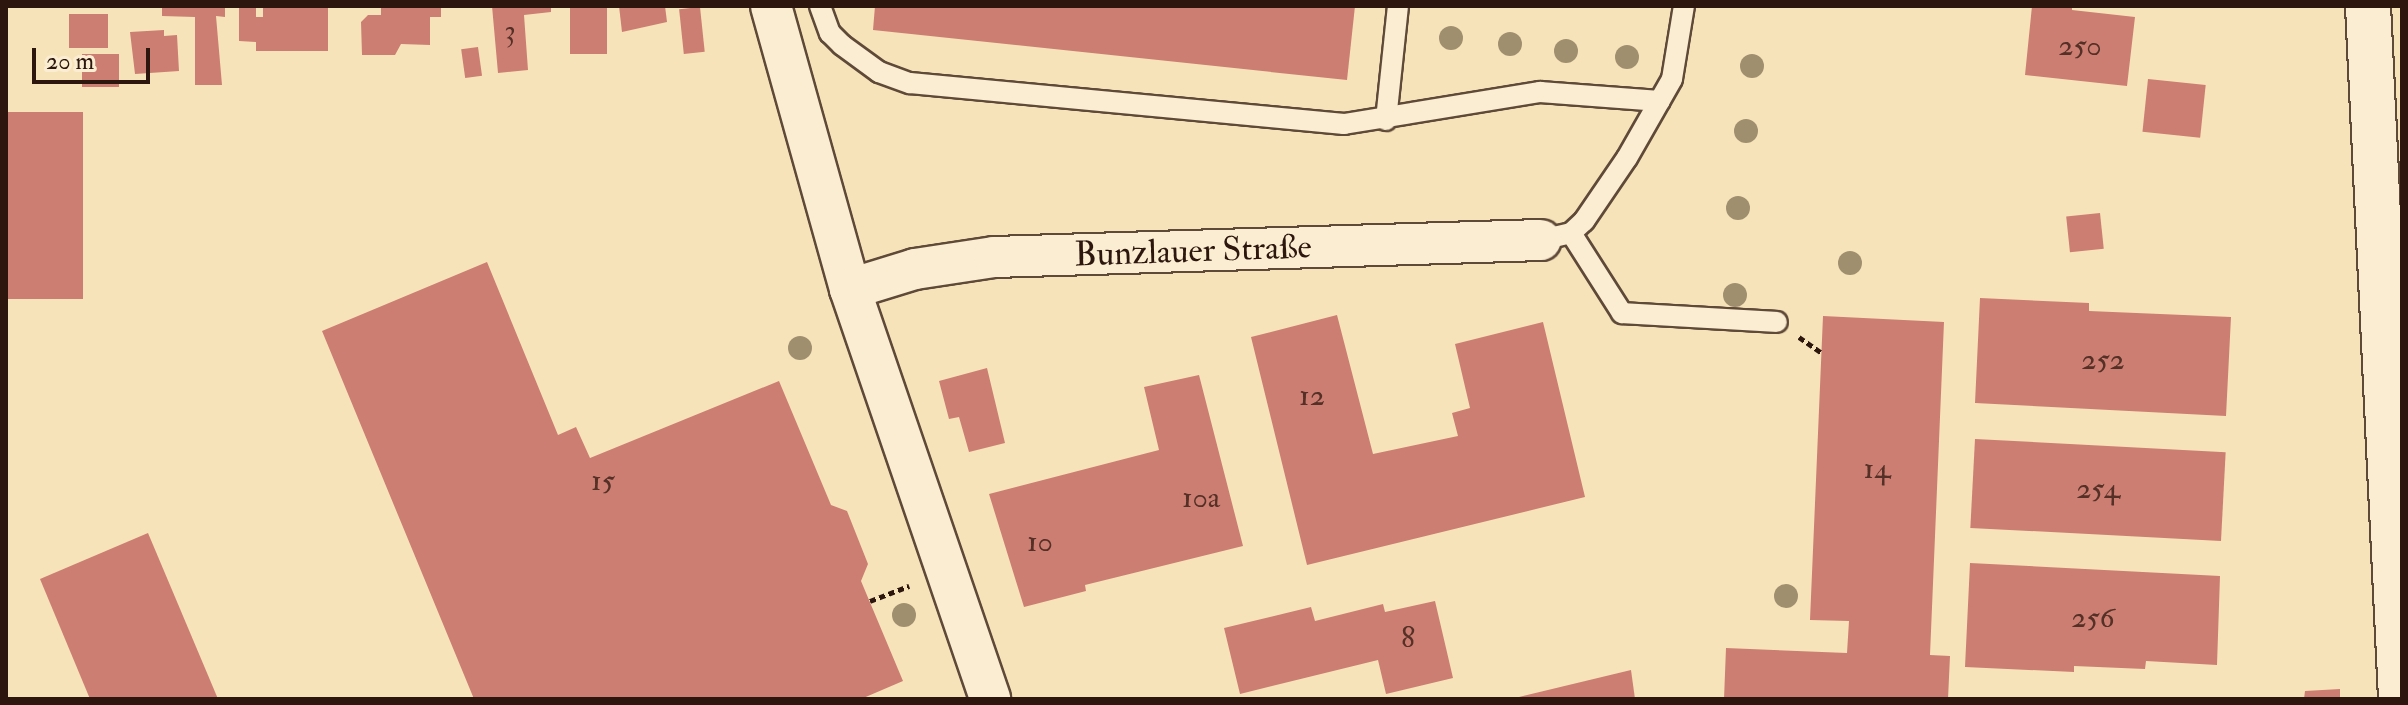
<!DOCTYPE html>
<meta charset="utf-8">
<style>
body{margin:0}
#map{position:relative;width:2408px;height:705px;overflow:hidden;background:#f7e3b9;font-family:"IM FELL Double Pica",serif}
div>[style]{position:absolute}
[style*='--x']{left:calc(var(--x)*1px);top:calc(var(--y)*1px);width:calc(var(--w)*1px);rotate:calc(var(--a)*1deg)}
.building>*{inset:0;background:#cc7e72;transform-origin:0 0}
.path>*{height:5px;margin-top:-2.5px;transform-origin:0;background:repeating-linear-gradient(90deg,#2c160d 0 6px,transparent 0 10px)}
.roads{filter:drop-shadow(2px 0 #5f4938) drop-shadow(-2px 0 #5f4938) drop-shadow(0 2px #5f4938) drop-shadow(0 -2px #5f4938)}
.lane>*{height:20px;margin:-10px;padding:0 10px;transform-origin:10px;border-radius:10px;background:#faedd2}
.street>*{height:40px;margin:-20px;padding:0 20px;transform-origin:20px;border-radius:20px;background:#faedd2}
.secondary>*{height:44px;margin:-22px;padding:0 22px;transform-origin:22px;border-radius:22px;background:#faedd2}
.trees>*{width:24px;height:24px;margin:-12px;border-radius:50%;background:#a08f6f}
span{translate:-50% -50%;white-space:nowrap;text-align:center;line-height:1.15;-webkit-text-stroke:6px #faedd2;paint-order:stroke}
.number-label{font-size:30px;color:#543026}
.number-label span{-webkit-text-stroke-width:0}
.street-label{font-size:34px;color:#2c160d}
.frame{position:absolute;inset:0;border:8px solid #2c160d;pointer-events:none}
.scale{position:absolute;left:32px;top:48px;width:118px;height:36px;box-sizing:border-box;border:4px solid #2c160d;border-top:0;padding-left:10px;font-size:24px;line-height:28px;white-space:nowrap;color:#2c160d;-webkit-text-stroke:6px #faedd2;paint-order:stroke}
</style>
<div id="map">
<div class="building">
<i style="clip-path:polygon(162px 6px,225px 6px,225px 17px,216px 16px,222px 85px,195px 85px,195px 17px,162px 16px)"></i>
<i style="clip-path:polygon(263px 6px,328px 6px,328px 51px,256px 51px,256px 42px,239px 41px,239px 8px,256px 8px,256px 17px,263px 17px)"></i>
<i style="clip-path:polygon(381px 6px,441px 6px,441px 17px,430px 17px,430px 45px,401px 44px,395px 55px,362px 55px,361px 22px,368px 15px,381px 15px)"></i>
<i style="clip-path:polygon(492px 6px,551px 6px,551px 12px,524px 15px,528px 70px,498px 73px)"></i>
<i style="left:570px;top:6px;width:37px;height:48px"></i>
<i style="clip-path:polygon(619px 6px,665px 6px,667px 22px,622px 32px)"></i>
<i style="clip-path:polygon(875px 6px,1355px 6px,1347px 80px,873px 30px)"></i>
<i style="clip-path:polygon(2032px 6px,2072px 6px,2072px 10px,2135px 17px,2127px 86px,2025px 75px)"></i>
<i style="left:700px;top:7px;width:45px;height:21px;rotate:84deg"></i>
<i style="left:69px;top:14px;width:39px;height:34px"></i>
<i style="clip-path:polygon(164px 30px,164px 36px,177px 35px,179px 71px,135px 74px,130px 32px)"></i>
<i style="left:478px;top:47px;width:29px;height:17px;rotate:82deg"></i>
<i style="left:119px;top:54px;width:33px;height:37px;rotate:90deg"></i>
<i style="left:2148px;top:79px;width:58px;height:53px;rotate:6deg"></i>
<i style="left:6px;top:112px;width:77px;height:187px"></i>
<i style="left:2100px;top:213px;width:36px;height:34px;rotate:84deg"></i>
<i style="clip-path:polygon(487px 262px,558px 435px,576px 427px,590px 458px,779px 381px,831px 505px,847px 511px,868px 564px,861px 581px,903px 681px,861px 699px,474px 699px,322px 331px)"></i>
<i style="clip-path:polygon(1980px 298px,2089px 303px,2089px 311px,2231px 317px,2226px 416px,1975px 403px)"></i>
<i style="clip-path:polygon(1337px 315px,1373px 454px,1458px 436px,1452px 413px,1470px 408px,1455px 344px,1543px 322px,1585px 497px,1307px 565px,1251px 337px)"></i>
<i style="clip-path:polygon(1823px 316px,1944px 322px,1930px 655px,1950px 656px,1948px 699px,1724px 699px,1726px 648px,1847px 653px,1849px 621px,1810px 620px)"></i>
<i style="clip-path:polygon(987px 368px,1005px 443px,969px 452px,959px 417px,949px 419px,939px 381px)"></i>
<i style="clip-path:polygon(1199px 375px,1243px 546px,1085px 585px,1086px 591px,1024px 607px,989px 494px,1159px 450px,1144px 387px)"></i>
<i style="left:1975px;top:439px;width:251px;height:89px;rotate:3deg"></i>
<i style="clip-path:polygon(148px 533px,218px 699px,90px 699px,40px 579px)"></i>
<i style="clip-path:polygon(1970px 563px,2220px 576px,2217px 665px,2146px 661px,2145px 669px,2074px 666px,2074px 672px,1965px 667px)"></i>
<i style="clip-path:polygon(1435px 601px,1453px 678px,1386px 694px,1378px 660px,1240px 694px,1224px 628px,1311px 607px,1315px 621px,1383px 604px,1385px 612px)"></i>
<i style="clip-path:polygon(1631px 670px,1635px 699px,1515px 699px,1515px 698px)"></i>
<i style="clip-path:polygon(2340px 689px,2340px 699px,2304px 699px,2305px 691px)"></i>
</div>
<div class="path">
<i style="--x:1799;--y:337;--w:28;--a:35"></i>
<i style="--x:870;--y:601;--w:42;--a:-21"></i>
</div>
<div class="roads">
<div class="lane">
<i style="--x:820;--y:6;--w:29;--a:70"></i>
<i style="--x:830;--y:33;--w:17;--a:45"></i>
<i style="--x:842;--y:45;--w:46;--a:36.1"></i>
<i style="--x:879;--y:72;--w:33;--a:20"></i>
<i style="--x:910;--y:83;--w:436;--a:5.4"></i>
<i style="--x:1344;--y:124;--w:199;--a:-9.3"></i>
<i style="--x:1540;--y:92;--w:120;--a:4.3"></i>
<i style="--x:1386;--y:120;--w:115;--a:-84"></i>
<i style="--x:1571;--y:233;--w:95;--a:57.5"></i>
<i style="--x:1622;--y:313;--w:155;--a:3.3"></i>
<i style="--x:1541;--y:240;--w:31;--a:-13"></i>
<i style="--x:1571;--y:233;--w:18;--a:-43"></i>
<i style="--x:1584;--y:221;--w:76;--a:-55.7"></i>
<i style="--x:1627;--y:158;--w:91;--a:-60.3"></i>
<i style="--x:1672;--y:79;--w:74;--a:-80.7"></i>
</div>
<div class="street">
<i style="--x:771;--y:6;--w:294;--a:74.4"></i>
<i style="--x:850;--y:289;--w:433;--a:71.1"></i>
<i style="--x:850;--y:289;--w:68;--a:-17.1"></i>
<i style="--x:915;--y:269;--w:80;--a:-8.6"></i>
<i style="--x:994;--y:257;--w:547;--a:-1.78"></i>
</div>
<div class="secondary">
<i style="--x:2368;--y:6;--w:694;--a:87.27"></i>
</div>
</div>
<div class="trees">
<i style="left:1451px;top:38px"></i>
<i style="left:1510px;top:44px"></i>
<i style="left:1566px;top:51px"></i>
<i style="left:1627px;top:57px"></i>
<i style="left:1752px;top:66px"></i>
<i style="left:1746px;top:131px"></i>
<i style="left:1738px;top:208px"></i>
<i style="left:1850px;top:263px"></i>
<i style="left:1735px;top:295px"></i>
<i style="left:800px;top:348px"></i>
<i style="left:1786px;top:596px"></i>
<i style="left:904px;top:615px"></i>
</div>
<div class="number-label">
<span style="left:510px;top:31px">3</span>
<span style="left:2080px;top:46px">250</span>
<span style="left:2103px;top:360px">252</span>
<span style="left:1312px;top:396px">12</span>
<span style="left:1877px;top:469px">14</span>
<span style="left:603px;top:481px">15</span>
<span style="left:2098px;top:489px">254</span>
<span style="left:1201px;top:498px">10a</span>
<span style="left:1040px;top:542px">10</span>
<span style="left:2093px;top:618px">256</span>
<span style="left:1408px;top:638px">8</span>
</div>
<div class="street-label">
<span style="left:1193px;top:251px;rotate:-2deg">Bunzlauer Straße</span>
</div>
<div class="frame"></div>
<div class="scale">20 m</div>
</div>
